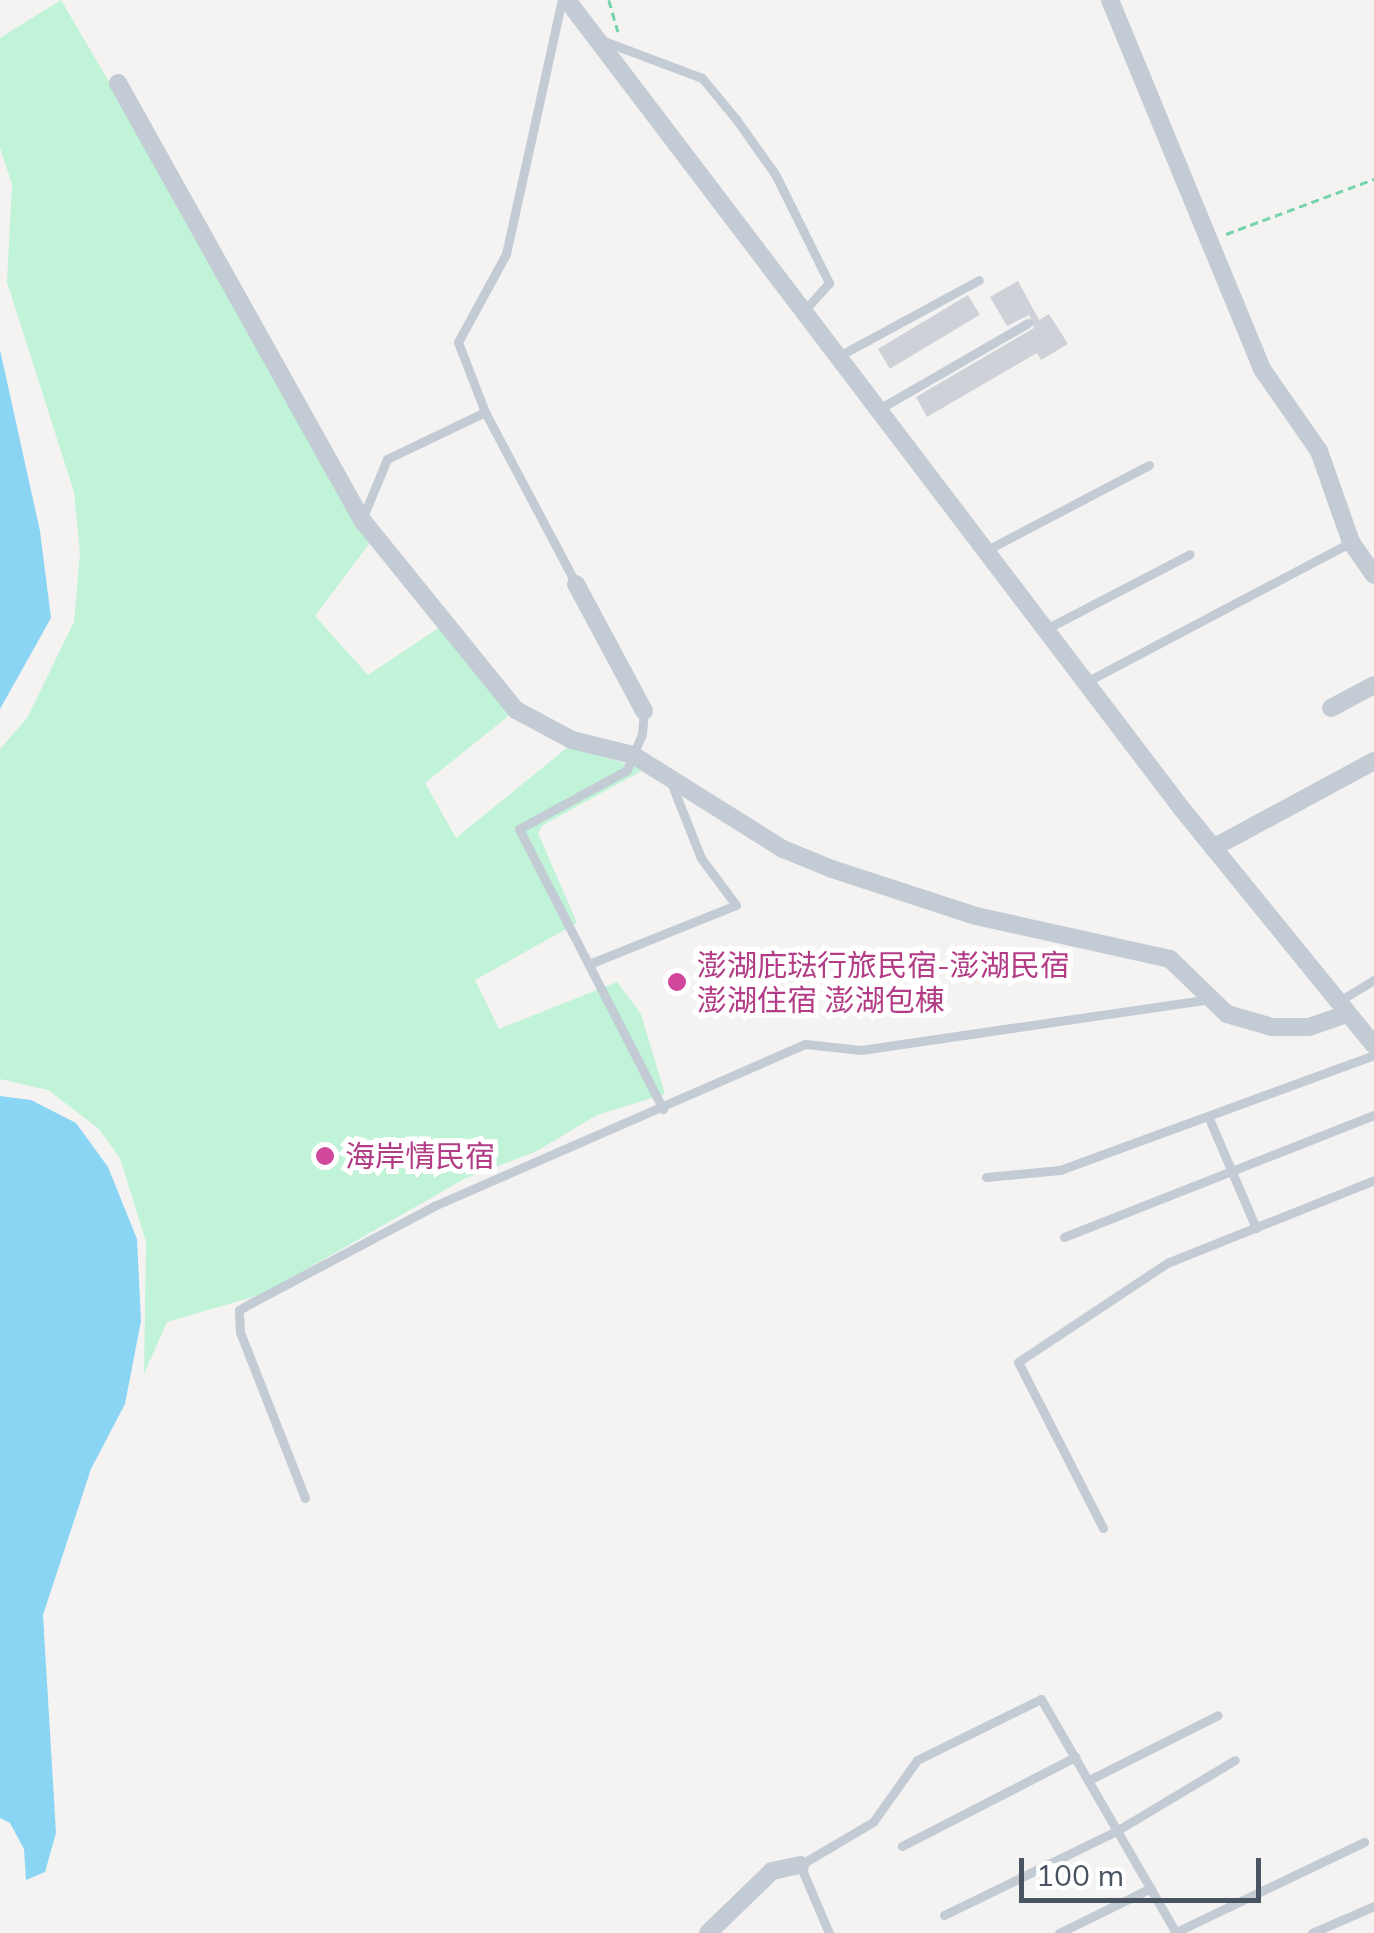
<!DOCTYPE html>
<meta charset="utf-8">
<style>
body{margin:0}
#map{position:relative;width:1374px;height:1933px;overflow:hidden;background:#f5f2f2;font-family:Mulish,"Noto Sans TC",sans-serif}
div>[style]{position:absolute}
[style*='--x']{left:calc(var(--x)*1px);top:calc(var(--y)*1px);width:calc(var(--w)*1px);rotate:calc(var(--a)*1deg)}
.green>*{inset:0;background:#c0f3d8}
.water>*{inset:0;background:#8ad5f3}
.building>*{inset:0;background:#ced1d8;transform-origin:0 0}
.path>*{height:2.5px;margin-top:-1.25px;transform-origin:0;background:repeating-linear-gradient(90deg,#75d4ad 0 8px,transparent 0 13px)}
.lane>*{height:9px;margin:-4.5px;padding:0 4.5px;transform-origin:4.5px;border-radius:4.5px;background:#c3cbd4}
.street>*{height:18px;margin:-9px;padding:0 9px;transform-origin:9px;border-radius:9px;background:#c3cbd4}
.dots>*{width:28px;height:28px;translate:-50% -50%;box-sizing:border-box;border:5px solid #fff;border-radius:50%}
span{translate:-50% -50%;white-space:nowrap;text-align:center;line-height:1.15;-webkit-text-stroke:10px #fff;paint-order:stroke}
.hotel-label{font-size:30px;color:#b23c85}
.left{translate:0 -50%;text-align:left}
.scale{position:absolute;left:1019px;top:1858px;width:242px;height:45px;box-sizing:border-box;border:5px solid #485462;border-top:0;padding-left:12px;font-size:30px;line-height:35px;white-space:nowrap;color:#485462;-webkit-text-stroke:8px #fff;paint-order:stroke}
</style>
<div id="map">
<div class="green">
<i style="clip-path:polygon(61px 0,375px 536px,315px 616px,368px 675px,443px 625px,516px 710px,425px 783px,456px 838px,568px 747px,645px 769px,543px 825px,538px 833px,577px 923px,475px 980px,499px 1029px,617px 982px,641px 1014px,665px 1094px,597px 1115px,535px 1152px,464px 1179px,263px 1294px,167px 1322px,144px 1374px,146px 1242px,120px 1158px,98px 1128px,48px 1090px,0 1079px,0 749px,27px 718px,74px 622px,80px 554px,74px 492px,7px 282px,12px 184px,0 148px,0 38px)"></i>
</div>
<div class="water">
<i style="clip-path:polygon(0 350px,40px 531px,51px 618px,0 709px)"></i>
<i style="clip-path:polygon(0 1096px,31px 1100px,76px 1123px,108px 1167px,137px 1239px,141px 1321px,125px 1404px,91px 1469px,43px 1615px,56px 1833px,45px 1872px,26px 1880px,24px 1849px,10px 1823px,0 1818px)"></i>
</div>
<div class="building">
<i style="clip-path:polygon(1018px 281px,1039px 320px,1049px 314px,1068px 344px,1041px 360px,1037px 353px,927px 417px,916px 397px,1034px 328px,1029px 315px,1007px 326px,990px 297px)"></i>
<i style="left:968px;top:295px;width:23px;height:105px;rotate:59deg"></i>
</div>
<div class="path">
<i style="--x:609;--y:0;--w:33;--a:74"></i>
<i style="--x:1226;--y:234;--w:158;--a:-20.4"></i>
</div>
<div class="lane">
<i style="--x:601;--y:40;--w:108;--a:20.6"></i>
<i style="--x:702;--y:78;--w:53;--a:50.3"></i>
<i style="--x:736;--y:119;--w:67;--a:54.7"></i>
<i style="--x:775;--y:174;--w:122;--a:63.6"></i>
<i style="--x:829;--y:283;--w:38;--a:132"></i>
<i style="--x:839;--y:356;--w:159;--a:-28.5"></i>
<i style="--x:879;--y:409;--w:172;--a:-30"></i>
<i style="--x:485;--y:412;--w:195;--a:62.1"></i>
<i style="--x:363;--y:517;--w:63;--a:-67.5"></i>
<i style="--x:387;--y:459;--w:109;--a:-25.6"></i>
<i style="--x:485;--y:412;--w:75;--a:-111.1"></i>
<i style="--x:458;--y:342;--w:100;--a:-61.4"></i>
<i style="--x:506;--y:254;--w:260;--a:-77.6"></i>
<i style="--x:987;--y:550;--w:183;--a:-27.7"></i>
<i style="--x:1046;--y:629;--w:162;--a:-27.5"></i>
<i style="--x:1086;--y:682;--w:300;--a:-27.8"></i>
<i style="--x:644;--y:711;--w:23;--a:95"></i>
<i style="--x:642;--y:734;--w:39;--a:113"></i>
<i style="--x:627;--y:770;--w:123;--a:151.4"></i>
<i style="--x:519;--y:829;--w:315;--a:62.8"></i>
<i style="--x:589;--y:964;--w:158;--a:-21.9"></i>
<i style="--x:736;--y:905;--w:59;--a:-126.7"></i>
<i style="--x:701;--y:858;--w:84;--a:-111.7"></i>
<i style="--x:1339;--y:1001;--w:41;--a:-31"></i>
<i style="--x:1208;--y:1116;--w:122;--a:66.8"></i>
<i style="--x:986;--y:1177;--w:74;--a:-5.4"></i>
<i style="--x:1060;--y:1170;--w:334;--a:-20.1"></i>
<i style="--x:1064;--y:1237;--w:333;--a:-21.5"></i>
<i style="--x:305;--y:1498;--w:178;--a:-111.4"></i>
<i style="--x:240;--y:1332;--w:22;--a:-93"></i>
<i style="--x:239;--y:1310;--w:16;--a:-30"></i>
<i style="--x:253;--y:1302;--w:205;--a:-27.9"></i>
<i style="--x:434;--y:1206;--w:405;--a:-23.6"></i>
<i style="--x:805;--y:1044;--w:56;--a:6.1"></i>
<i style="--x:861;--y:1050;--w:352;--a:-8.3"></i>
<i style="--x:1103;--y:1528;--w:186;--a:-117.1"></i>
<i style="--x:1018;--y:1362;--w:179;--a:-33.6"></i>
<i style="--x:1167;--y:1263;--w:223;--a:-21.8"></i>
<i style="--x:1089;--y:1780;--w:144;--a:-26.7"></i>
<i style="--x:902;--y:1846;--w:195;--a:-27.2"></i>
<i style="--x:944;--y:1915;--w:194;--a:-26"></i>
<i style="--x:1118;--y:1830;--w:136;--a:-30.9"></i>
<i style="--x:829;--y:1933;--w:74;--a:-113.1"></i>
<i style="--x:800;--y:1865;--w:85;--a:-30.5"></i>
<i style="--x:873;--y:1822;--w:76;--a:-54.6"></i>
<i style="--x:917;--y:1760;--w:138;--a:-26.2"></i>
<i style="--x:1041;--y:1699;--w:270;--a:60"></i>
<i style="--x:1059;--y:1933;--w:102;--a:-26.1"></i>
<i style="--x:1174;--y:1933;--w:211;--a:-25.6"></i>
<i style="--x:1312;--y:1933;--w:68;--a:-23.5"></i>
</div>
<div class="street">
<i style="--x:567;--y:0;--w:1016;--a:52.76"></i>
<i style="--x:1182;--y:809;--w:304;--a:50.9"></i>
<i style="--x:1110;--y:0;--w:399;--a:67.6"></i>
<i style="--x:1262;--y:369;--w:100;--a:55.2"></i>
<i style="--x:1319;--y:451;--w:96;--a:70.6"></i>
<i style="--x:1351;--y:542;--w:40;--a:55.1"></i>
<i style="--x:118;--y:83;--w:501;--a:60.82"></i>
<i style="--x:362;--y:520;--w:245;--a:51"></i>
<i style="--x:516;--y:710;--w:64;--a:28.2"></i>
<i style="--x:572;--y:740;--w:63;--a:13.8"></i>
<i style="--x:633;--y:755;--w:177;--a:32.1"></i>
<i style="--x:783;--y:849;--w:53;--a:22.2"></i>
<i style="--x:832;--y:869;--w:151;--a:18.1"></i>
<i style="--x:976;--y:916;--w:199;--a:12.5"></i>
<i style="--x:1170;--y:959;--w:79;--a:44"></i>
<i style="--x:1227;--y:1014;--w:47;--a:16.1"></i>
<i style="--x:1272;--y:1027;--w:37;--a:0"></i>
<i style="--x:1309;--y:1027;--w:40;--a:-18.9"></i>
<i style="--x:576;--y:584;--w:144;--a:61.8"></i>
<i style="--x:1331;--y:708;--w:49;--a:-28.1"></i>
<i style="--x:1213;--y:848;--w:183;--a:-28.4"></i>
<i style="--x:708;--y:1933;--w:89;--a:-44.1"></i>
<i style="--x:772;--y:1871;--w:29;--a:-12"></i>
</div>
<div class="dots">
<i style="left:677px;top:982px;background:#d1479c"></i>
<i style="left:325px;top:1156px;background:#d1479c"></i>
</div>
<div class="hotel-label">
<span class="left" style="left:697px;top:982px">澎湖庇琺行旅民宿-澎湖民宿<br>澎湖住宿 澎湖包棟</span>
<span class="left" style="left:345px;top:1156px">海岸情民宿</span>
</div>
<div class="scale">100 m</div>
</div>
